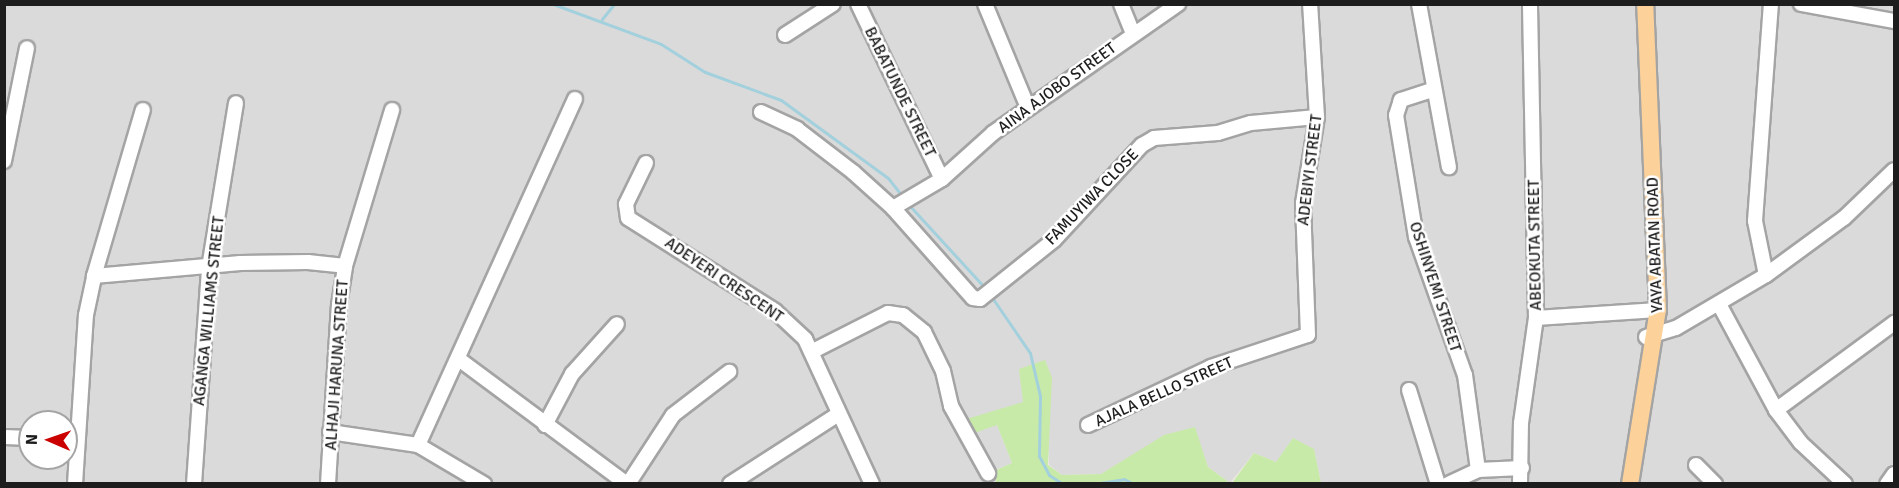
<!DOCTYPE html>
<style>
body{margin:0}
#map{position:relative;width:1899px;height:488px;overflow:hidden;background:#efebe3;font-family:Signika,sans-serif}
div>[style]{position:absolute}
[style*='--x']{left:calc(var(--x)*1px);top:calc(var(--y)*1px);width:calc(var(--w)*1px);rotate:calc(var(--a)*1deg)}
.residential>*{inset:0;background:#dbdada}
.grass>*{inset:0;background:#c8eaa8}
.stream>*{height:3px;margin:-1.5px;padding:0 1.5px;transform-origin:1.5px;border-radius:1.5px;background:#a3d0dd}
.roads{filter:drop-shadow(2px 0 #a4a4a4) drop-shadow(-2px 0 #a4a4a4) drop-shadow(0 2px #a4a4a4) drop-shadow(0 -2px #a4a4a4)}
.minor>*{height:14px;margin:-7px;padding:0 7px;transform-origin:7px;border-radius:7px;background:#fff}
.major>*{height:16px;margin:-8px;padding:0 8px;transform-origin:8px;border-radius:8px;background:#fdd29a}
span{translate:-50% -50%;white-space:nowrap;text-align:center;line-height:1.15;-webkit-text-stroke:5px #fff;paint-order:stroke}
.street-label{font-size:16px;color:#1d1d1d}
.frame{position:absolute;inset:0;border:6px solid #1d1d1d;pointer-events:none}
.north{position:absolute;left:18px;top:410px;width:60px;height:60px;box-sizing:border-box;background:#fff;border:2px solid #a5a5a5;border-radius:50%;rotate:272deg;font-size:16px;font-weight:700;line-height:24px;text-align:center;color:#1d1d1d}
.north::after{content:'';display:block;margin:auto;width:21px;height:27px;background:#cb0100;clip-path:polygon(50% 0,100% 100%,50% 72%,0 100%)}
</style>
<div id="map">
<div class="residential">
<i style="clip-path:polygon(evenodd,4px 5px,1894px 5px,1894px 483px,1321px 483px,1314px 449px,1276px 462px,1254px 453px,1230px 483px,1208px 467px,1194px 427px,1101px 474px,1062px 475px,1049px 465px,1047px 422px,1023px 402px,997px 425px,1012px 463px,994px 471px,996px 483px,5px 483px,4px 5px,30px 422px,66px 422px,66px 458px,30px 458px,30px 422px)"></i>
</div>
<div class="grass">
<i style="clip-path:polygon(1045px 360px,1052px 378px,1048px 465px,1062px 475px,1101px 474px,1164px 435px,1195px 427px,1208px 467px,1230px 483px,996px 483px,994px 471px,1012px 463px,997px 425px,966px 436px,960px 421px,1023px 402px,1019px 369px)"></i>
<i style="clip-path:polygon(1293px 438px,1314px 449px,1321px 483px,1232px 483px,1254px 453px,1276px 462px)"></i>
</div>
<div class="stream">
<i style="--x:553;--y:4;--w:115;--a:20.3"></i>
<i style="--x:661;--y:44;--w:52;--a:32.5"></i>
<i style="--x:705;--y:72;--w:81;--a:20.2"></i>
<i style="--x:781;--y:100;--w:132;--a:36.1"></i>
<i style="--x:888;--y:178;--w:24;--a:52"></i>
<i style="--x:602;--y:19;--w:19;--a:-51"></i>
<i style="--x:909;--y:205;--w:113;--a:47.5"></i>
<i style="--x:991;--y:296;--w:69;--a:55.6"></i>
<i style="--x:1030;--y:353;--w:44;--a:76.9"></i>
<i style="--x:1040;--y:396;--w:60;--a:91"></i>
<i style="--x:1039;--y:456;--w:21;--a:62"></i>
<i style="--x:1049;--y:475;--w:17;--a:33"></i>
<i style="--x:1093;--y:484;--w:31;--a:-9"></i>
<i style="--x:1124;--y:479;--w:11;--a:27"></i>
</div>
<div class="roads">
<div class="minor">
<i style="--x:858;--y:4;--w:194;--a:64.4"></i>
<i style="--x:985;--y:4;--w:113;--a:67.5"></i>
<i style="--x:1121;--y:4;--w:31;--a:68"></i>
<i style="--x:1419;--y:4;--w:166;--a:79.6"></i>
<i style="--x:1801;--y:4;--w:95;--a:10.4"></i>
<i style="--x:785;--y:35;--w:57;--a:-32.9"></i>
<i style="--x:1432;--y:90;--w:33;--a:162"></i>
<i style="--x:1401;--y:100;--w:16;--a:108"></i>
<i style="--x:1396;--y:115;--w:124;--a:80.7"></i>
<i style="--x:1416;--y:237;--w:146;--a:70.5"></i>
<i style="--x:1465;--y:375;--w:96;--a:82.2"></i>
<i style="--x:761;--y:112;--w:40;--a:25"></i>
<i style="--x:797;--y:129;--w:71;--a:37.5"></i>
<i style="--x:853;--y:172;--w:54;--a:42"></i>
<i style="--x:893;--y:208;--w:120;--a:48.4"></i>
<i style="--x:973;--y:298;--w:7;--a:8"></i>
<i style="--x:980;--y:299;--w:95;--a:-38.6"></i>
<i style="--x:1054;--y:240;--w:129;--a:-47.2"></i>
<i style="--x:1142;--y:145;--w:14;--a:-30"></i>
<i style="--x:1154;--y:138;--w:64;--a:-4.5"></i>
<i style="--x:1218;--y:133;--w:34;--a:-17"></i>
<i style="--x:1251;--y:123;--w:66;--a:-5.2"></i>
<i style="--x:4;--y:161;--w:115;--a:-78.5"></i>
<i style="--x:646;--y:163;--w:46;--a:116"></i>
<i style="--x:626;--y:204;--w:14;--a:82"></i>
<i style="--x:628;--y:218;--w:174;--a:32.3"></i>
<i style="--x:775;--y:311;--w:41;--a:43"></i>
<i style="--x:805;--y:339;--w:160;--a:65.2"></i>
<i style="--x:893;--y:208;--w:57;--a:-30.6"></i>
<i style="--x:942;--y:179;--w:69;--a:-42"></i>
<i style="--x:993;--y:133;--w:226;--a:-34.9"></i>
<i style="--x:1766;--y:275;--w:55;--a:-101.5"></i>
<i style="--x:1755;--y:221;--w:218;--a:-85.8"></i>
<i style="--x:94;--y:276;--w:147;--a:-5.1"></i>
<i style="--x:240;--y:263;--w:68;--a:-0.8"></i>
<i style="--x:308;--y:262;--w:37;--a:6"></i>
<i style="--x:1719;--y:304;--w:120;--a:61.7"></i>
<i style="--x:1776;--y:410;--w:41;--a:52.9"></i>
<i style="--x:1801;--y:443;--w:60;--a:43"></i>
<i style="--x:1536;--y:318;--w:122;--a:-3.8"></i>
<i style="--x:1646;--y:337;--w:31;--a:-17"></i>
<i style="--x:1676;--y:328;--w:104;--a:-30.5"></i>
<i style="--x:1766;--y:275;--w:97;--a:-36.2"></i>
<i style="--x:1844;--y:218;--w:69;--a:-43.8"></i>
<i style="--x:813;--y:351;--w:84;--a:-26.9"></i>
<i style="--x:888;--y:313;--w:15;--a:8"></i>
<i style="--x:903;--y:315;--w:27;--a:39"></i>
<i style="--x:924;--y:332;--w:43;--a:64"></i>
<i style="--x:943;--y:371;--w:36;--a:77"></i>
<i style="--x:951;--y:406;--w:77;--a:61.1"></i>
<i style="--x:460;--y:360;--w:208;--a:36.6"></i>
<i style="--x:1409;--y:390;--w:98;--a:72.9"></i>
<i style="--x:1776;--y:410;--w:147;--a:-36.4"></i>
<i style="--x:545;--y:425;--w:58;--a:-62.1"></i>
<i style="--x:572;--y:374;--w:67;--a:-48"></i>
<i style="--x:1088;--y:425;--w:136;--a:-25.2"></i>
<i style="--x:1211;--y:367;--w:102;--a:-18.3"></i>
<i style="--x:1308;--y:335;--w:132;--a:-92.2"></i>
<i style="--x:1303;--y:203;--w:87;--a:-80.8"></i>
<i style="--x:1317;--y:117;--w:113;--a:-93.5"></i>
<i style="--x:330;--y:432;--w:89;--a:8.4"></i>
<i style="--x:418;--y:445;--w:77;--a:30.6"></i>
<i style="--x:4;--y:437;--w:26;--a:2"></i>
<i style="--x:418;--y:445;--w:380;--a:-65.6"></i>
<i style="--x:1696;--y:465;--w:27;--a:45"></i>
<i style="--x:75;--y:484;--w:169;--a:-86.3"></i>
<i style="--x:86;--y:315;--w:40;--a:-78"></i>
<i style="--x:94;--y:276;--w:173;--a:-73.6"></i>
<i style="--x:194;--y:484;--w:217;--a:-86"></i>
<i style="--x:209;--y:268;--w:167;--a:-80.7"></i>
<i style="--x:328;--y:484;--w:179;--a:-86.5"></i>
<i style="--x:339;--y:305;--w:39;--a:-81"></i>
<i style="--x:345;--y:266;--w:163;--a:-73.2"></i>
<i style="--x:628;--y:484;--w:82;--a:-56.9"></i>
<i style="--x:673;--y:415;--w:71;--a:-37.5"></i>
<i style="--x:730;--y:484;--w:127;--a:-32.8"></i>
<i style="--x:1448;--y:484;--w:33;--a:-25"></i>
<i style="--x:1478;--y:470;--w:44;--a:-2.6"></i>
<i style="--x:1520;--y:484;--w:61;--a:-89.1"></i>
<i style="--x:1521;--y:423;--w:106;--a:-81.9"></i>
<i style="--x:1536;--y:318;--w:314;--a:-91.1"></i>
<i style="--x:1887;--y:484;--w:12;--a:-55"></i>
</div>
<div class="major">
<i style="--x:1630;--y:484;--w:176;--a:-80.9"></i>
<i style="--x:1658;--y:310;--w:306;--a:-92.4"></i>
</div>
</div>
<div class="street-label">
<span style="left:1057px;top:88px;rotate:-36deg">AINA AJOBO STREET</span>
<span style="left:900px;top:92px;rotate:64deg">BABATUNDE STREET</span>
<span style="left:1310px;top:170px;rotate:-83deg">ADEBIYI STREET</span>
<span style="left:1092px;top:197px;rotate:-46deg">FAMUYIWA CLOSE</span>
<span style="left:1535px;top:245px;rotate:-91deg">ABEOKUTA STREET</span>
<span style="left:1655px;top:245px;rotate:-92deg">YAYA ABATAN ROAD</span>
<span style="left:724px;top:280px;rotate:34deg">ADEYERI CRESCENT</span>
<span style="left:1435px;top:287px;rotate:72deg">OSHINYEMI STREET</span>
<span style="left:209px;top:311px;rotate:-84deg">AGANGA WILLIAMS STREET</span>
<span style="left:337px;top:365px;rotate:-86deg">ALHAJI HARUNA STREET</span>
<span style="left:1164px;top:392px;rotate:-24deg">AJALA BELLO STREET</span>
</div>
<div class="frame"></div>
<div class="north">N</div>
</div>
